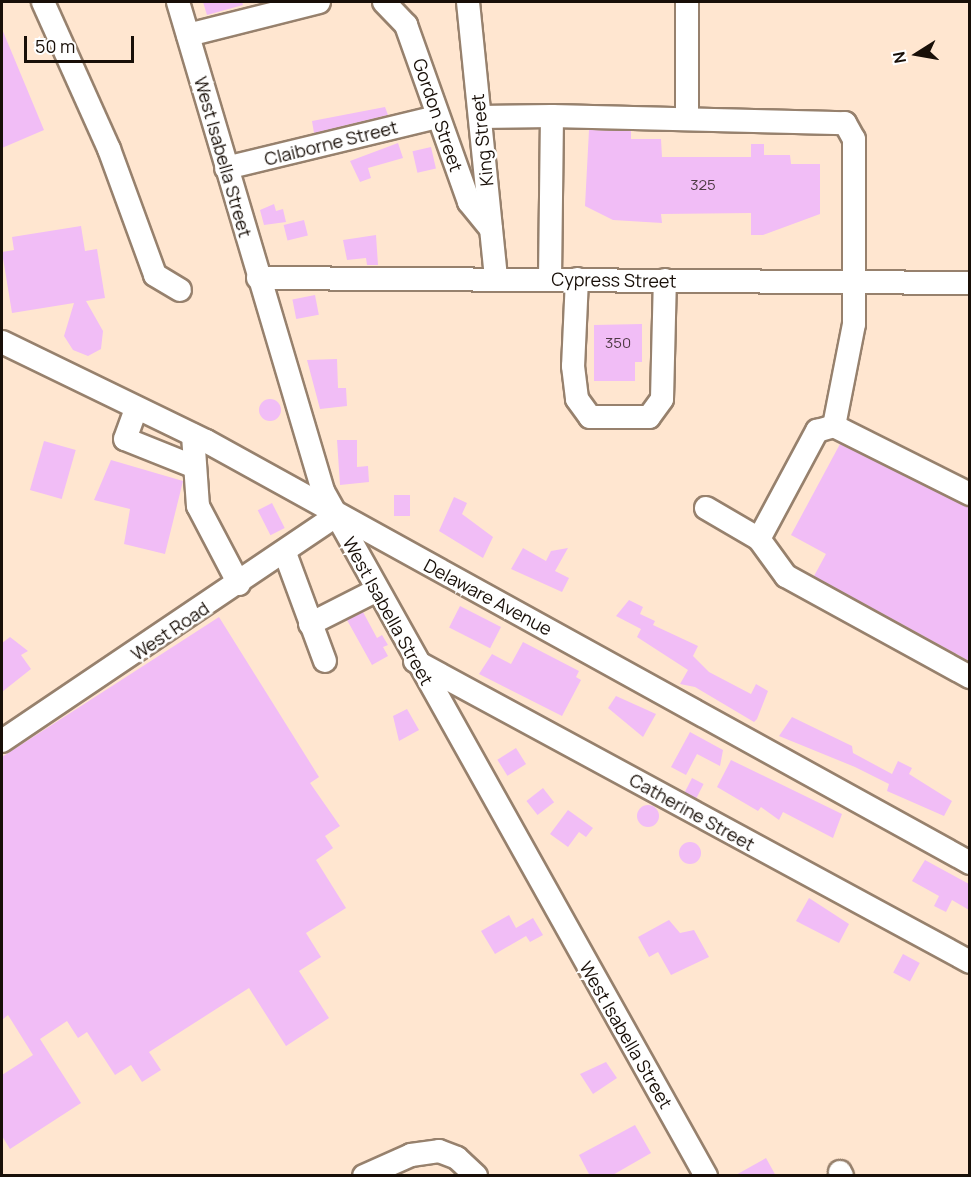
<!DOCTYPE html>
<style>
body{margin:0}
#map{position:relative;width:971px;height:1177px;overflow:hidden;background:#ffe6d0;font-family:Manrope,sans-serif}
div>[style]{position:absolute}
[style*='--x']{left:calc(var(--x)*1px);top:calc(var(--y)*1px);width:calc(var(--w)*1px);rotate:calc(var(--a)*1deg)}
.building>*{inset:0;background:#f1bdf6;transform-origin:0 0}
.round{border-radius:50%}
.roads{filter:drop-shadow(2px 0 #97816d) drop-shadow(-2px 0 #97816d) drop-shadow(0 2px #97816d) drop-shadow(0 -2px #97816d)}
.minor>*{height:22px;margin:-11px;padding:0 11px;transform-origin:11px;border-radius:11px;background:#fff}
span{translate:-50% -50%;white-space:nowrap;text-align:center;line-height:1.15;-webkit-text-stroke:5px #fff;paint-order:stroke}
.number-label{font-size:15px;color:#4e3a44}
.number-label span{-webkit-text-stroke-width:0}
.street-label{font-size:18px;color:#180f08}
.frame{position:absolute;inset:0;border:3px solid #180f08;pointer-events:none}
.north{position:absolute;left:887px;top:24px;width:60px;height:60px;-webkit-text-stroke:4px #fff;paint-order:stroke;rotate:259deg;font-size:16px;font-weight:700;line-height:24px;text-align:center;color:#180f08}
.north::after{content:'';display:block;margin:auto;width:21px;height:27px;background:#180f08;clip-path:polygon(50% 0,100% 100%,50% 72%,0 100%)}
.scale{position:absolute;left:24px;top:36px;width:110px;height:27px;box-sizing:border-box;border:3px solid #180f08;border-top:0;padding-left:8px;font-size:18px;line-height:21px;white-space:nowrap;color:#180f08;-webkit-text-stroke:4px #fff;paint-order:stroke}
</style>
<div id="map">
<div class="building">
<i style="clip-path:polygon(203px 2px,242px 2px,243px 5px,207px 15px)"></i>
<i style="clip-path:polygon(2px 29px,44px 130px,2px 148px)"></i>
<i style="clip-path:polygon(385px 107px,388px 115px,314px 133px,312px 121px)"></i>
<i style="clip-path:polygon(589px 130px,631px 131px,631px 139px,661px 139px,662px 157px,751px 157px,751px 144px,764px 144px,764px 155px,790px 155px,791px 164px,820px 164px,820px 214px,763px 235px,751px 235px,751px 213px,661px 214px,662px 223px,613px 220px,585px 206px)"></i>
<i style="clip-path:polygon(398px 143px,403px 158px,368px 168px,371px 178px,360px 182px,350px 161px)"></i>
<i style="left:431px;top:147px;width:22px;height:19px;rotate:77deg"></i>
<i style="clip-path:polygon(274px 204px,276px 211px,283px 209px,286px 222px,264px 225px,260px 210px)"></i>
<i style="left:304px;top:220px;width:16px;height:21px;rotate:76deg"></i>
<i style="clip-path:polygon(81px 226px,85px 251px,97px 249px,105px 298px,86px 301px,103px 331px,101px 349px,88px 356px,73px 350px,64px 336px,74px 303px,12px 313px,2px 252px,14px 250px,12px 237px)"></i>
<i style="clip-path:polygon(376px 235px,378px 265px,367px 265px,366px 258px,347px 260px,343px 240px)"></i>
<i style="left:315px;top:295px;width:20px;height:23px;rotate:79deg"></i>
<i style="clip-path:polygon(642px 324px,642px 362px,635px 362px,635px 381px,594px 381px,594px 325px)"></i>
<i style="clip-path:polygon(337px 359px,338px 388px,346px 388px,347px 406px,320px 409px,307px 360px)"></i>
<i class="round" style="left:259px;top:399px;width:22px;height:22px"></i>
<i style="clip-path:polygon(337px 440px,357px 440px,357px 467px,368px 466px,369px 482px,340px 485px)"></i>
<i style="left:44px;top:441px;width:33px;height:51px;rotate:16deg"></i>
<i style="clip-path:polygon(840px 444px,969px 507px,969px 661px,814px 576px,826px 554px,791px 535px)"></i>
<i style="clip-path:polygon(111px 460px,183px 481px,165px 554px,124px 544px,130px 509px,94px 500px)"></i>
<i style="left:394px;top:495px;width:16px;height:21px"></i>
<i style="clip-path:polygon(454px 497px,467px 503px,462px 514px,493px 537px,483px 558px,439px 531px)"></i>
<i style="left:272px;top:503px;width:28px;height:16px;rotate:63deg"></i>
<i style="clip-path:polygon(523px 548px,546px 561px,551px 551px,568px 548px,555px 571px,569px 578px,562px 592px,511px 569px)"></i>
<i style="clip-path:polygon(629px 600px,643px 607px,640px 614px,655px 621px,653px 625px,698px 646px,693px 656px,709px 672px,751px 694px,756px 684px,768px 691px,757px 719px,754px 722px,695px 687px,680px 684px,688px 670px,637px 637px,641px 629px,616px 616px)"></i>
<i style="left:460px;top:606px;width:46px;height:24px;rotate:27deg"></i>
<i style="clip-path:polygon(363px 612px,377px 638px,382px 635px,388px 645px,383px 647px,388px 656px,372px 665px,347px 620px)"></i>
<i style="clip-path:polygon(219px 617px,319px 777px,310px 783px,340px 826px,325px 836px,333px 848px,316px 860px,346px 908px,306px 933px,321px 957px,299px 971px,329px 1018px,286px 1046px,249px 988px,149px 1052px,161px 1070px,142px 1082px,131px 1065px,115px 1075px,87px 1032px,78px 1038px,67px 1021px,40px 1039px,81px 1103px,10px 1149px,2px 1136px,2px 1075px,33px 1055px,8px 1015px,2px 1020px,2px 757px)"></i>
<i style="clip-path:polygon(10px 637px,28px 651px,21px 655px,31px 669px,2px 692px,2px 643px)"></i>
<i style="clip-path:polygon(523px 642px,579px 671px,576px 677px,581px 680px,562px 716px,479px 674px,492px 654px,511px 664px)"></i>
<i style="clip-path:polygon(616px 696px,656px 714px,643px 737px,608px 708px)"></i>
<i style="clip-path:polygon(407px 709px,419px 730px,399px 741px,393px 716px)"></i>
<i style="clip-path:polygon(792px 717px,852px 746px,853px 753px,892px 774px,898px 761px,912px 768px,909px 774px,952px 801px,944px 816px,887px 791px,889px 784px,855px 767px,779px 736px)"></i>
<i style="clip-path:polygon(690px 732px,723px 750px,720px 766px,697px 754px,686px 775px,671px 767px)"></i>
<i style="left:516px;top:748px;width:19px;height:22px;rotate:58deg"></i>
<i style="clip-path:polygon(731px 760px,842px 814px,833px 838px,783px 812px,779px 820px,761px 807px,758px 811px,717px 787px)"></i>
<i style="left:692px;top:778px;width:13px;height:16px;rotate:27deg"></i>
<i style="left:543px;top:788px;width:18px;height:21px;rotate:52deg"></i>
<i class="round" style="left:637px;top:805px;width:22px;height:22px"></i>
<i style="clip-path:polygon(568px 810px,593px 828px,586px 837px,579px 832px,568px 847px,550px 834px)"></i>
<i class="round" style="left:679px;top:842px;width:22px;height:22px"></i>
<i style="clip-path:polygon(925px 860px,969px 884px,969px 910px,952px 900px,946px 912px,934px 906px,939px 896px,912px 881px)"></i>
<i style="clip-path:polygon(809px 898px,849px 924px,839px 943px,796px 921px)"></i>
<i style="clip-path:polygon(509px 915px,516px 928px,533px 918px,543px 935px,530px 942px,526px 936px,495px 954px,481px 931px)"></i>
<i style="clip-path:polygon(669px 920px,680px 933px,694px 930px,709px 957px,671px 975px,658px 952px,649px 957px,638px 937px)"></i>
<i style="left:903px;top:954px;width:19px;height:21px;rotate:28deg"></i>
<i style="clip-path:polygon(606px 1062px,617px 1078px,593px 1094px,580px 1074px)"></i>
<i style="clip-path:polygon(635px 1125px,651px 1153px,611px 1176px,590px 1176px,579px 1155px)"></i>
<i style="clip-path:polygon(766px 1158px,776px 1176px,734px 1176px)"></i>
</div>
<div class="roads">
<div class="minor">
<i style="--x:43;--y:2;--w:161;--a:65.8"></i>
<i style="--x:109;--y:149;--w:134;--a:69.9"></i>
<i style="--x:155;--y:275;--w:29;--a:31"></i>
<i style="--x:178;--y:2;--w:510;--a:73.48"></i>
<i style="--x:323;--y:491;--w:785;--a:60.79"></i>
<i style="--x:384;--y:2;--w:32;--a:46"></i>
<i style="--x:406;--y:25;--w:188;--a:70.4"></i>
<i style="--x:469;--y:202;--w:35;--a:51"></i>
<i style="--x:468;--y:2;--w:278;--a:84.2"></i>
<i style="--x:188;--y:35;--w:135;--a:-14.1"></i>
<i style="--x:480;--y:117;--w:72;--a:-0.8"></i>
<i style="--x:687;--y:118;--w:116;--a:-90"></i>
<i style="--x:226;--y:168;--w:217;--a:-13.6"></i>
<i style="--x:258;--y:278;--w:712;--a:0.4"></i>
<i style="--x:550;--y:279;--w:163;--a:-89.3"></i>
<i style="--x:552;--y:116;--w:293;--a:1.4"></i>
<i style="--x:845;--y:123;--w:18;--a:61"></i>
<i style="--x:854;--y:139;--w:185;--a:90"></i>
<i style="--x:854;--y:324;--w:104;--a:101.1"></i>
<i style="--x:834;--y:426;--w:152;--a:26.6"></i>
<i style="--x:577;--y:279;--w:87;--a:92.6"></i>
<i style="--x:573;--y:366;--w:33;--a:83"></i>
<i style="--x:577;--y:399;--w:22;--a:54"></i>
<i style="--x:590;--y:417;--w:59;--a:0"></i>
<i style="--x:649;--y:417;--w:22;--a:-54"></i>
<i style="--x:662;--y:399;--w:119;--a:-88.6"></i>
<i style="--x:2;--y:342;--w:227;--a:25.9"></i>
<i style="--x:206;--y:441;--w:873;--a:28.91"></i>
<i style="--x:136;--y:409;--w:32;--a:110"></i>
<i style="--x:125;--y:439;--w:75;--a:21.8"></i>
<i style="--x:193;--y:435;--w:71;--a:86"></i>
<i style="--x:198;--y:506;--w:88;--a:62.3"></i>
<i style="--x:706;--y:508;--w:61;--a:30.3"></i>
<i style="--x:759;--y:539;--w:46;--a:53.9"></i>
<i style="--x:786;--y:576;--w:210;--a:28.8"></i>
<i style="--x:759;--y:539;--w:123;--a:-61.8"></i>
<i style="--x:817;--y:431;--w:18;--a:-16"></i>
<i style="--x:285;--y:553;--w:115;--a:69.7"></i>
<i style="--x:310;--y:624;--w:75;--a:-26.9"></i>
<i style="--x:415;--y:661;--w:631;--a:28.47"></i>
<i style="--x:2;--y:741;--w:403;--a:-34"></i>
<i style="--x:840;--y:1172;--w:4;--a:63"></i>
<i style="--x:364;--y:1176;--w:51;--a:-24.1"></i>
<i style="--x:411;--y:1155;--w:28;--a:-8"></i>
<i style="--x:439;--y:1151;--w:19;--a:21"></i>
<i style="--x:457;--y:1158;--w:26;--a:43"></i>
</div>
</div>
<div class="number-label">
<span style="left:703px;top:185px">325</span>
<span style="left:618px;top:343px">350</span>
</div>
<div class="street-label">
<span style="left:438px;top:115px;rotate:71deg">Gordon Street</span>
<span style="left:482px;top:140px;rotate:-96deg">King Street</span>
<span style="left:331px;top:143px;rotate:-14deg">Claiborne Street</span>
<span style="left:223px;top:157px;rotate:74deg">West Isabella Street</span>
<span style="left:614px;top:280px;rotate:1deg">Cypress Street</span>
<span style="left:488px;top:597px;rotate:28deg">Delaware Avenue</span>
<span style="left:388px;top:611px;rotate:61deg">West Isabella Street</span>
<span style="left:170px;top:631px;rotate:-34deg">West Road</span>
<span style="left:692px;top:812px;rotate:29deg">Catherine Street</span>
<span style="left:626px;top:1035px;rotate:60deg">West Isabella Street</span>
</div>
<div class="frame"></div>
<div class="north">N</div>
<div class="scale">50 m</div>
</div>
